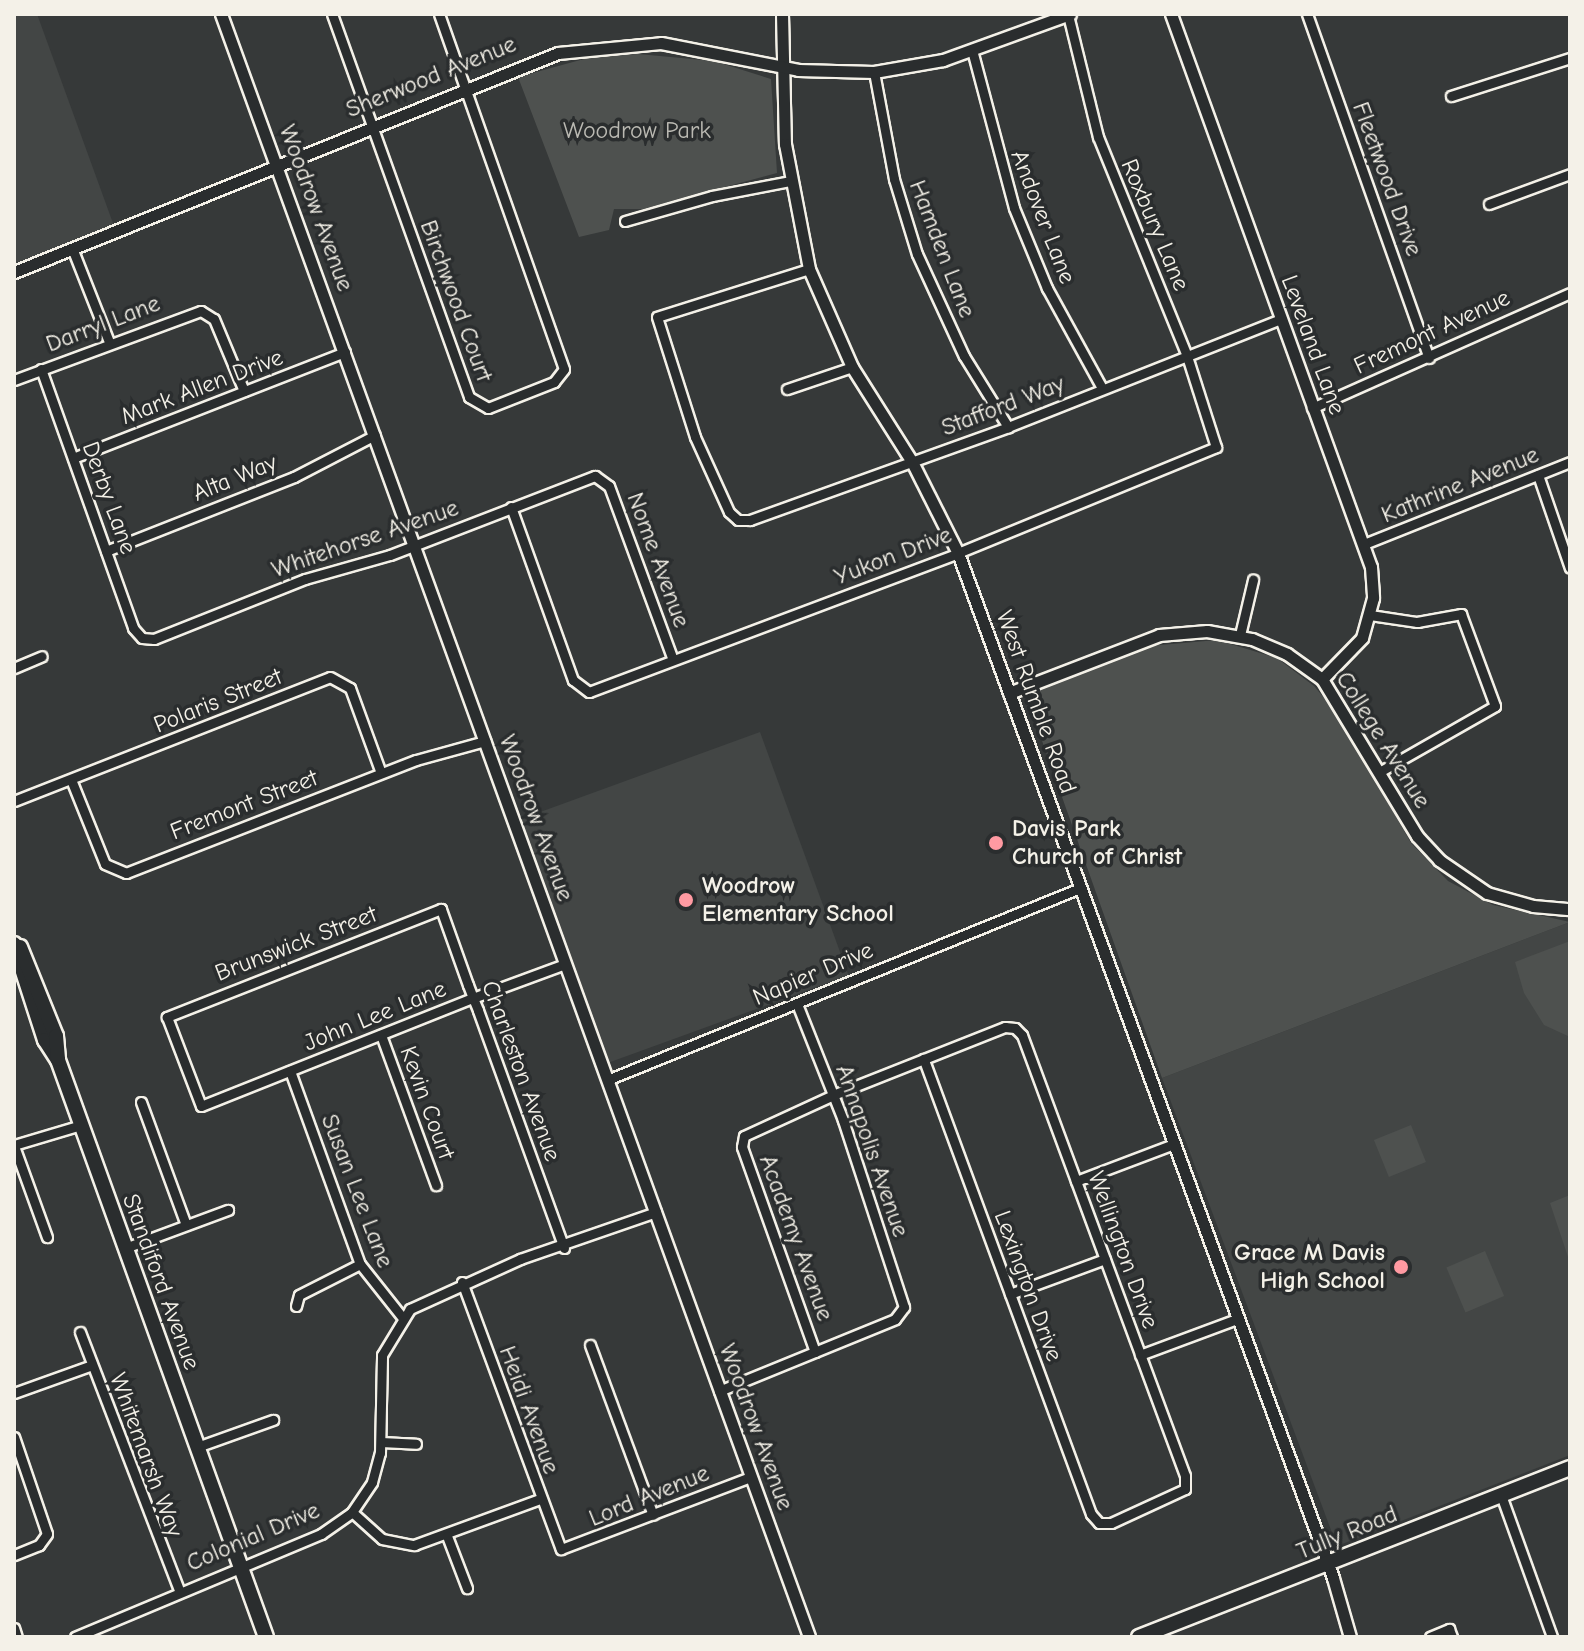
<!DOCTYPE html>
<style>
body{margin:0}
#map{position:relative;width:1584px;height:1651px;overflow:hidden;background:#363939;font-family:"Comic Neue",sans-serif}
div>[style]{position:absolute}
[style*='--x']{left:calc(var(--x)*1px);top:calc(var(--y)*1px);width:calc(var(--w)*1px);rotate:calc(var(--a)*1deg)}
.built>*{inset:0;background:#434645;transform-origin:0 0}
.green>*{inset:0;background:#4e514f;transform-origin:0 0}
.roads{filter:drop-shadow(2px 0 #f4f1e8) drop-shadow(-2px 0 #f4f1e8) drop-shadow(0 2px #f4f1e8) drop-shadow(0 -2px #f4f1e8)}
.minor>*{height:9px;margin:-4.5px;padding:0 4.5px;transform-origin:4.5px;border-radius:4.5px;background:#2a2d2e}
.tertiary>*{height:11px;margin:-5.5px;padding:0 5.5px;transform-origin:5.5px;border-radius:5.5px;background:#2a2d2e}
.secondary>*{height:14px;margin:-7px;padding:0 7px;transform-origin:7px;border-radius:7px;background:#2a2d2e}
.dots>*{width:22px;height:22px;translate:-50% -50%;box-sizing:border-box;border:4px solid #2a2d2e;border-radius:50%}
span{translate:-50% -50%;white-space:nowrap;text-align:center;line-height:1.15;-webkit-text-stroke:7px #2a2d2e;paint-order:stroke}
.street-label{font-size:24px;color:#f4f1e8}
.park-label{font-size:24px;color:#bab9b2}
.poi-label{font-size:24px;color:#f4f1e8;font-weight:700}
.left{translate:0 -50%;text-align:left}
.right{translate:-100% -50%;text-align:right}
.frame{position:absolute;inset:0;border:16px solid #f4f1e8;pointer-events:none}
</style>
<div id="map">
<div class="built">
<i style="clip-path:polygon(14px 14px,37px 14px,114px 226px,14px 265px)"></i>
<i style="left:760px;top:732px;width:259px;height:255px;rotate:70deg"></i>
<i style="clip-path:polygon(1570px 922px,1570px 1455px,1337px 1546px,1162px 1078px)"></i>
</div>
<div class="green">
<i style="clip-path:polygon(638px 54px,714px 61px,771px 79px,777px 173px,643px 209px,614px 209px,609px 230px,579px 237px,518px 77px,595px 56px)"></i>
<i style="clip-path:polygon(1217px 640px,1277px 658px,1314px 686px,1337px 713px,1411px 843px,1448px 881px,1493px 905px,1570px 922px,1162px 1078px,1025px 693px,1149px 646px)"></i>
<i style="clip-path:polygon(1570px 941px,1570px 1037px,1544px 1025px,1524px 993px,1515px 962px)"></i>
<i style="left:1411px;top:1125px;width:40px;height:40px;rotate:68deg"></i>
<i style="clip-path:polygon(1570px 1195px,1570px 1263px,1550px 1203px)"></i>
<i style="left:1485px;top:1251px;width:49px;height:42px;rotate:67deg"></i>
</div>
<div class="roads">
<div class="minor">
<i style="--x:332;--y:14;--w:407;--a:70.3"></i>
<i style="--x:469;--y:397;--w:22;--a:30"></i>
<i style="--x:488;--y:408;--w:71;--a:-21.5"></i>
<i style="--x:554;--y:382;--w:16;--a:-52"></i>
<i style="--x:564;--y:369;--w:376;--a:-109.4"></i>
<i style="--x:1307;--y:14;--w:365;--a:70.5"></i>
<i style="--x:972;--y:50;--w:163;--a:75.1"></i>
<i style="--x:1014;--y:208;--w:87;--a:67.6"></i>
<i style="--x:1047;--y:288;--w:114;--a:61.2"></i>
<i style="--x:874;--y:72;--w:109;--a:79.4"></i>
<i style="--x:894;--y:179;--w:78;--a:73"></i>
<i style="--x:917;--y:254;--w:112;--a:65.3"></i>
<i style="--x:964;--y:356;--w:84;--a:58.2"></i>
<i style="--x:1451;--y:96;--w:125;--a:-17.7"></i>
<i style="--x:1489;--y:204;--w:86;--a:-20.3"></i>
<i style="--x:625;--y:221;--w:91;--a:-16"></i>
<i style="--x:712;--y:196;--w:79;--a:-10.9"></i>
<i style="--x:72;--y:248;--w:101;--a:68.5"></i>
<i style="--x:809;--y:269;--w:159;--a:162.5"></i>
<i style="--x:657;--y:317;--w:126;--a:72.4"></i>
<i style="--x:695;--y:437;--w:82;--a:65.6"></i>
<i style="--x:729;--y:512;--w:12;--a:42"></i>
<i style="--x:738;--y:520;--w:12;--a:0"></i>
<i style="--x:750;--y:520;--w:274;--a:-19.8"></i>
<i style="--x:1008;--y:427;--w:294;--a:-21.6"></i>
<i style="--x:41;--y:369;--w:275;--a:70.4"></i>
<i style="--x:133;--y:628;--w:13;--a:48"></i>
<i style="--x:142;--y:638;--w:12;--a:5"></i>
<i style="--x:154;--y:639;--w:162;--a:-21.7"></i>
<i style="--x:305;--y:579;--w:88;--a:-15.8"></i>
<i style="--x:390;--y:555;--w:220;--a:-21.1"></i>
<i style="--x:595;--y:476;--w:17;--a:36"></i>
<i style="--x:609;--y:486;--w:185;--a:69.8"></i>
<i style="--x:14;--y:380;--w:199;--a:-20.3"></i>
<i style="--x:201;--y:311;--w:15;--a:32"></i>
<i style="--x:214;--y:319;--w:78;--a:67.4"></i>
<i style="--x:787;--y:389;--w:69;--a:-18.7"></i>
<i style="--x:1312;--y:408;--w:282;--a:-24"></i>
<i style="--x:73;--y:458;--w:292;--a:-21.3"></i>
<i style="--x:1538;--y:475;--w:98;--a:71"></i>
<i style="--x:511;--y:507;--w:184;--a:70.3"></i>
<i style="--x:573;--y:680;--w:20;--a:37"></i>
<i style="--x:589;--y:692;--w:394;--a:-20.6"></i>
<i style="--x:958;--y:553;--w:279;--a:-22.3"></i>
<i style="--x:1216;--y:447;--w:96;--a:-107.7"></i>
<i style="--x:1187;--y:356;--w:236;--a:-112.1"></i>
<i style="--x:1098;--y:137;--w:126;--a:-103.8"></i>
<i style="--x:1364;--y:544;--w:222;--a:-21.7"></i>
<i style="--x:106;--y:551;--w:202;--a:-21.5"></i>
<i style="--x:294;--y:477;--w:91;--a:-27.4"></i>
<i style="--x:1370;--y:615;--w:48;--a:8.5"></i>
<i style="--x:1417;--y:622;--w:45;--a:-10.3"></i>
<i style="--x:1461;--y:614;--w:98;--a:69.7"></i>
<i style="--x:1495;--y:706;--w:131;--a:150.3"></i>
<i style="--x:1240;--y:635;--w:57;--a:-76.7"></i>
<i style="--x:14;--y:668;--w:30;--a:-23"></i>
<i style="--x:72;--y:782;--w:88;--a:68.1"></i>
<i style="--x:105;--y:864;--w:23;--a:23"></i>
<i style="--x:126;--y:873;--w:311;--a:-21.3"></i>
<i style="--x:416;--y:760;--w:72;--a:-15.4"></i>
<i style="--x:14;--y:801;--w:339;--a:-21.4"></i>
<i style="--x:330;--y:677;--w:23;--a:29"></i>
<i style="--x:350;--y:688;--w:90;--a:70"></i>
<i style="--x:381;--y:1035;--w:160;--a:69.9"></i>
<i style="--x:290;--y:1071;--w:205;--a:70.1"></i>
<i style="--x:360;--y:1264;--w:68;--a:51.6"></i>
<i style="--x:607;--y:1080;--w:510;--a:-22.09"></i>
<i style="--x:141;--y:1102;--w:131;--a:69.9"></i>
<i style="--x:14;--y:1145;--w:70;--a:-16.6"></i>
<i style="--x:14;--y:1146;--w:97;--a:70.1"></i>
<i style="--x:1076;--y:1181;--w:105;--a:-20.7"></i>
<i style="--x:125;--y:1248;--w:110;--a:-20.3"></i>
<i style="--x:564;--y:1248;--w:253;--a:-109.9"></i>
<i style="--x:478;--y:1010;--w:13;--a:-113"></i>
<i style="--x:473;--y:998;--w:14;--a:-111"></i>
<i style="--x:468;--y:985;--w:81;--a:-109.6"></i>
<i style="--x:441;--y:909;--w:295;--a:158.5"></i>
<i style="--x:167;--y:1017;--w:95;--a:69.1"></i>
<i style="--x:201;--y:1106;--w:293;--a:-21.7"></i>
<i style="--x:473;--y:998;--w:98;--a:-20.3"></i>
<i style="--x:462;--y:1282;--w:285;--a:69.7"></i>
<i style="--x:561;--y:1549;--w:203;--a:-20.8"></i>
<i style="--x:1010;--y:1294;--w:101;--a:-20.2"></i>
<i style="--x:296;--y:1306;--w:11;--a:-75"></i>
<i style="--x:299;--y:1295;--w:68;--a:-26.9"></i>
<i style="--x:80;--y:1332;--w:276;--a:69"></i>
<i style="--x:590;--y:1345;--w:181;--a:69.7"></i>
<i style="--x:815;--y:1352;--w:218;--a:-109.6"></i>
<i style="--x:742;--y:1147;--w:11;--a:-80"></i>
<i style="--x:744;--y:1136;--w:98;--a:-24.7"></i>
<i style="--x:833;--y:1095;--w:185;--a:-21.6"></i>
<i style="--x:1005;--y:1027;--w:10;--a:6"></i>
<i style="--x:1015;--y:1028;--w:10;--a:45"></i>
<i style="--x:1022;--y:1035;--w:470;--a:69.7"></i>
<i style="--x:1185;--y:1476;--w:13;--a:90"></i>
<i style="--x:1185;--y:1489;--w:81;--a:155.3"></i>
<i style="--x:1111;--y:1523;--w:12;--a:180"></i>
<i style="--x:1099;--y:1523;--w:12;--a:-132"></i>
<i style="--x:1091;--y:1514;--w:485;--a:-110.2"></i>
<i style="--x:1140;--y:1355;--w:103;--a:-20.4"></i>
<i style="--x:719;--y:1391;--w:190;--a:-22.2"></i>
<i style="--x:895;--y:1319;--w:15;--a:-53"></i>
<i style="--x:904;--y:1307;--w:197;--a:-108.1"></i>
<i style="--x:843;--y:1120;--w:125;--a:-111.6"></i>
<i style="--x:14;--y:1393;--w:83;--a:-19.7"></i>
<i style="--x:14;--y:1437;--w:102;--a:71.2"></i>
<i style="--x:47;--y:1534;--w:14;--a:126"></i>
<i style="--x:39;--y:1545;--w:27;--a:158"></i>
<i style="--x:381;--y:1442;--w:35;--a:3"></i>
<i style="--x:197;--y:1447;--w:81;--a:-19.6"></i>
<i style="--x:1501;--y:1495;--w:151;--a:70.2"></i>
<i style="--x:352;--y:1512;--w:40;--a:42"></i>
<i style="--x:382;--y:1539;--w:33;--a:11"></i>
<i style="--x:414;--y:1545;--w:134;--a:-20.1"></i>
<i style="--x:447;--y:1536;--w:56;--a:69"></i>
<i style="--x:14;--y:1628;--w:9;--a:72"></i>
<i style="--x:75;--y:1637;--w:267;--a:-22.7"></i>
<i style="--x:321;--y:1534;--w:38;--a:-35"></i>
<i style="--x:352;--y:1512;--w:36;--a:-56"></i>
<i style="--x:372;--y:1482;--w:30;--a:-75"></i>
<i style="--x:380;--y:1453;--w:98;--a:-88.8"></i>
<i style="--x:382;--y:1355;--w:54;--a:-58.7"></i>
<i style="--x:410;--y:1309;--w:121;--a:-24.4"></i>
<i style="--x:520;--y:1259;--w:144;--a:-19.1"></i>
<i style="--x:1430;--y:1637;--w:21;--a:-23"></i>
<i style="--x:1449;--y:1629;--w:9;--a:69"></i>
</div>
<div class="tertiary">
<i style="--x:221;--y:14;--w:1726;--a:70.08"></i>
<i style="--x:782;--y:14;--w:130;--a:88.7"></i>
<i style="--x:785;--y:144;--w:127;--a:79.1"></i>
<i style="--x:809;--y:269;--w:107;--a:66.3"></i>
<i style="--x:852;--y:367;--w:112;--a:57.7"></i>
<i style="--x:912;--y:462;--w:102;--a:63.2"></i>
<i style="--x:958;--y:553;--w:1091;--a:69.9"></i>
<i style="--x:1333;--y:1578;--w:61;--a:73.9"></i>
<i style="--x:1171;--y:14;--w:588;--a:70.12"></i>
<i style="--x:1371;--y:567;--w:31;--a:86"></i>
<i style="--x:1373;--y:598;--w:41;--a:105.4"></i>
<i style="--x:1362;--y:638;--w:57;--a:134.3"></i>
<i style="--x:14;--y:272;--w:586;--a:-21.93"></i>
<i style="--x:558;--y:53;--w:103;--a:-5.5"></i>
<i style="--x:661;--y:43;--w:140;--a:11.1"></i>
<i style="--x:798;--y:70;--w:76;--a:1.5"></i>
<i style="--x:874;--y:72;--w:70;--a:-9.9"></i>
<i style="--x:943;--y:60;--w:135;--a:-19.9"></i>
<i style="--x:1009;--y:693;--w:161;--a:-21.1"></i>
<i style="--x:1159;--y:635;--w:48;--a:-4.8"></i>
<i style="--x:1207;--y:631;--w:46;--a:10.1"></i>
<i style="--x:1252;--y:639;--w:38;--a:23"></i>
<i style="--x:1287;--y:654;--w:43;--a:35.5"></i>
<i style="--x:1322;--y:679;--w:184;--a:58.8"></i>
<i style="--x:1417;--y:836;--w:33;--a:47"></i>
<i style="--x:1439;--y:860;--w:58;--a:34.5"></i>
<i style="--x:1487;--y:893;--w:48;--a:15.8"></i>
<i style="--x:1533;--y:906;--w:37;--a:5"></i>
</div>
<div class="secondary">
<i style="--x:14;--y:944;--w:101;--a:72.1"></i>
<i style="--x:45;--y:1040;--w:24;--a:57"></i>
<i style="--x:58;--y:1060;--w:613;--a:70.18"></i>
<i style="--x:20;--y:947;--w:96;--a:68"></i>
<i style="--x:56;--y:1036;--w:23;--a:85"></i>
<i style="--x:1139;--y:1637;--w:463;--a:-21.4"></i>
</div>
</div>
<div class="dots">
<i style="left:996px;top:843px;background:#ff9aa2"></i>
<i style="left:686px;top:900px;background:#ff9aa2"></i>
<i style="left:1401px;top:1267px;background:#ff9aa2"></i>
</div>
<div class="street-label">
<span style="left:431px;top:77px;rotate:-22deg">Sherwood Avenue</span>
<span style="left:1387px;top:179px;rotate:70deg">Fleetwood Drive</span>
<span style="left:316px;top:208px;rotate:70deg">Woodrow Avenue</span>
<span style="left:1043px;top:217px;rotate:69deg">Andover Lane</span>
<span style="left:1155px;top:225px;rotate:67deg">Roxbury Lane</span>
<span style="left:942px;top:249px;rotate:69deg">Hamden Lane</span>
<span style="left:456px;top:301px;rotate:70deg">Birchwood Court</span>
<span style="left:103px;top:324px;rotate:-21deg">Darryl Lane</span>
<span style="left:1432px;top:332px;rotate:-25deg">Fremont Avenue</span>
<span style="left:1313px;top:345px;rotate:70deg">Leveland Lane</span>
<span style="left:202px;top:387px;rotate:-21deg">Mark Allen Drive</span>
<span style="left:1003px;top:406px;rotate:-21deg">Stafford Way</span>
<span style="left:235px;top:478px;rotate:-22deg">Alta Way</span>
<span style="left:1460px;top:485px;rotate:-22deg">Kathrine Avenue</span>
<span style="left:109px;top:498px;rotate:70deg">Derby Lane</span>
<span style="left:365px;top:539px;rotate:-19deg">Whitehorse Avenue</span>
<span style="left:893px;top:556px;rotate:-21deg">Yukon Drive</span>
<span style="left:658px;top:560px;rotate:70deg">Nome Avenue</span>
<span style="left:218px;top:701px;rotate:-22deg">Polaris Street</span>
<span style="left:1036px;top:702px;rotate:70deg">West Rumble Road</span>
<span style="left:1383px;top:740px;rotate:58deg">College Avenue</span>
<span style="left:244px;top:805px;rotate:-21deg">Fremont Street</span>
<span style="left:536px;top:818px;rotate:70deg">Woodrow Avenue</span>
<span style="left:296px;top:944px;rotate:-21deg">Brunswick Street</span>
<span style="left:813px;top:974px;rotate:-23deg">Napier Drive</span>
<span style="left:375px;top:1016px;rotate:-22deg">John Lee Lane</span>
<span style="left:521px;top:1071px;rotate:70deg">Charleston Avenue</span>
<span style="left:427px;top:1103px;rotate:70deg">Kevin Court</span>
<span style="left:872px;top:1151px;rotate:71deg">Annapolis Avenue</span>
<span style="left:357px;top:1191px;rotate:69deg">Susan Lee Lane</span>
<span style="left:796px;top:1238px;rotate:70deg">Academy Avenue</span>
<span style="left:1123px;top:1250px;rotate:70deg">Wellington Drive</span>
<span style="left:161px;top:1282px;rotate:70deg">Standiford Avenue</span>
<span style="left:1028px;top:1286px;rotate:70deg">Lexington Drive</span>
<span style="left:529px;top:1410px;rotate:70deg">Heidi Avenue</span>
<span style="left:756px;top:1427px;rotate:70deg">Woodrow Avenue</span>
<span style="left:146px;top:1455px;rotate:70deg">Whitemarsh Way</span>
<span style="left:649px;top:1496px;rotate:-22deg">Lord Avenue</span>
<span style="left:1347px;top:1533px;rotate:-22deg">Tully Road</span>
<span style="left:253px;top:1537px;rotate:-23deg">Colonial Drive</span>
</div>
<div class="park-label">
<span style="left:637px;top:131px">Woodrow Park</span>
</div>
<div class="poi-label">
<span class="left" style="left:1012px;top:843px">Davis Park<br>Church of Christ</span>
<span class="left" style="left:702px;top:900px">Woodrow<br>Elementary School</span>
<span class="right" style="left:1385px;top:1267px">Grace M Davis<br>High School</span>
</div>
<div class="frame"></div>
</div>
